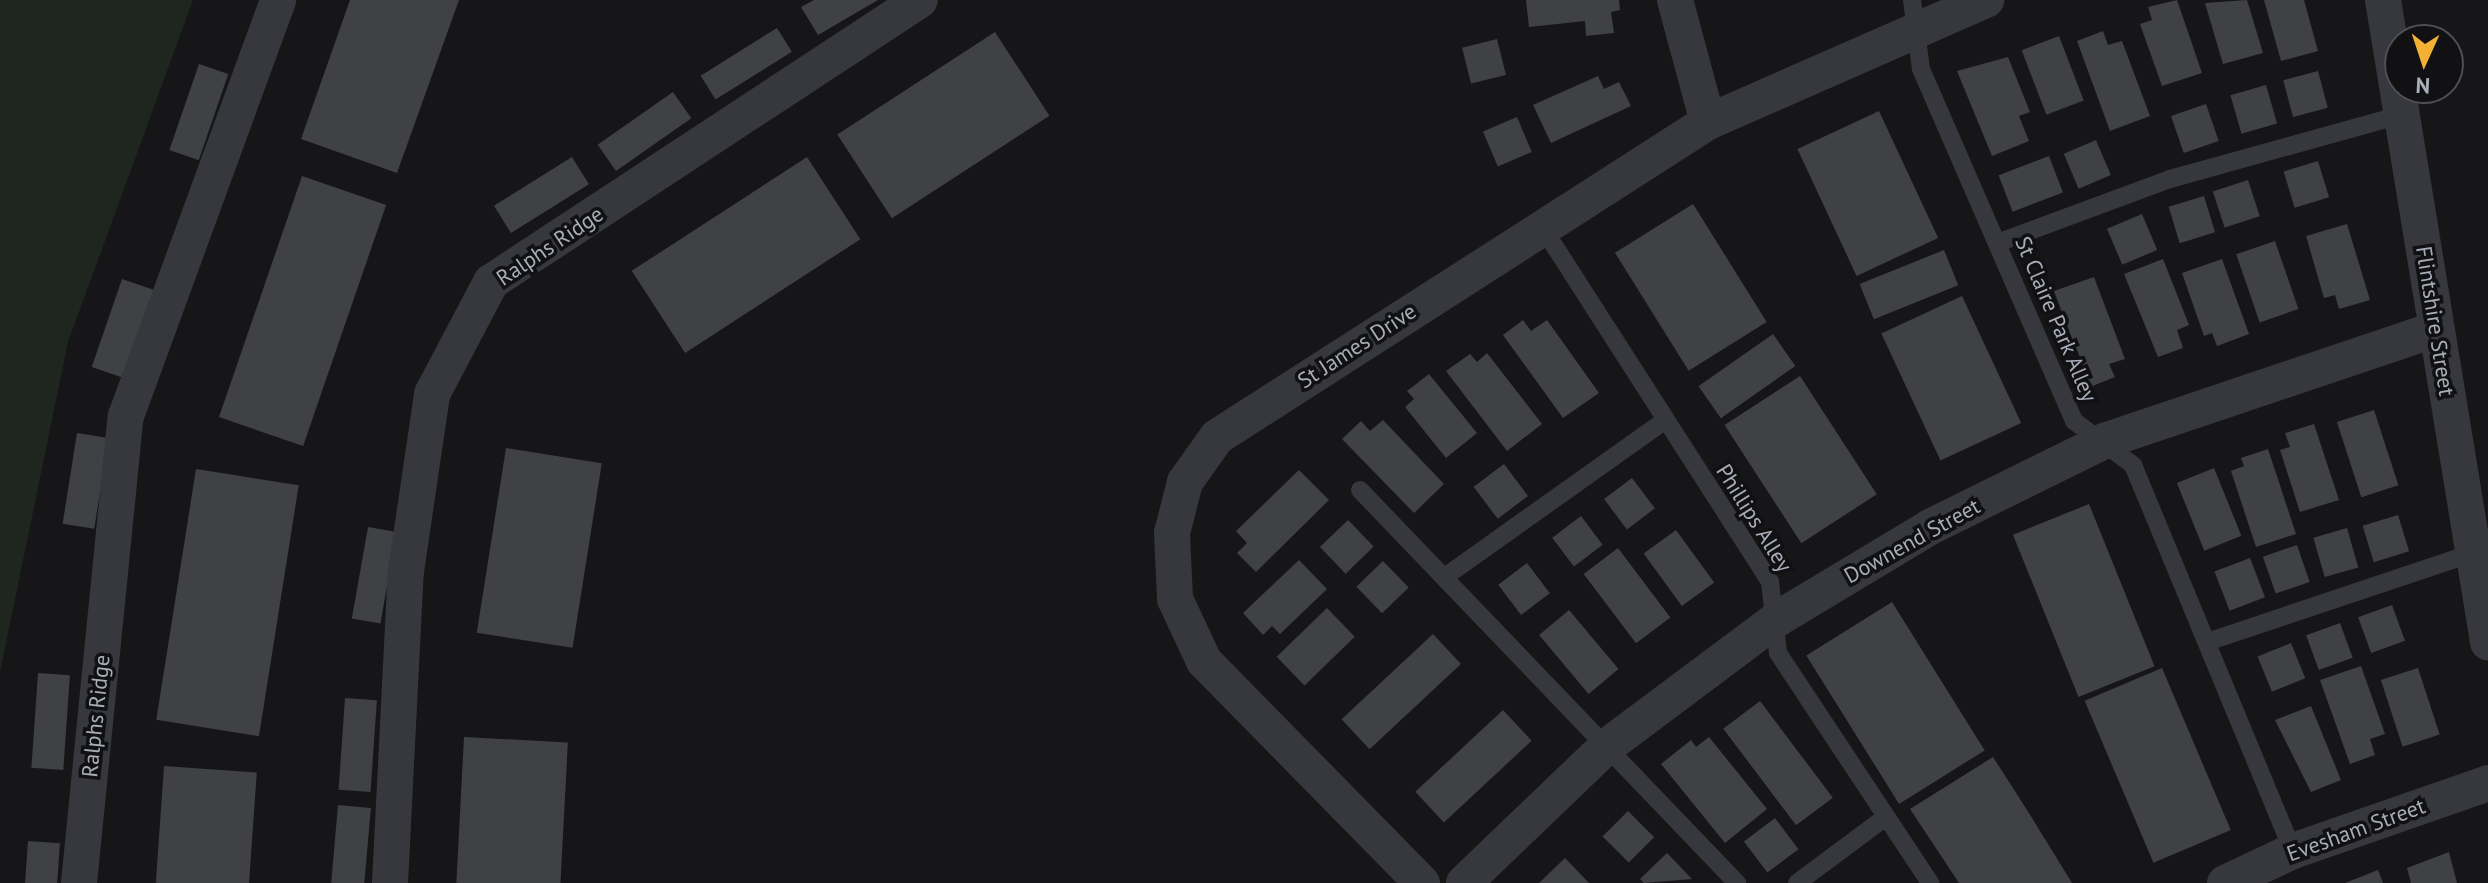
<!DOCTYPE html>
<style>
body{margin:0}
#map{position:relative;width:2488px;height:883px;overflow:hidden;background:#161618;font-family:"PT Sans",sans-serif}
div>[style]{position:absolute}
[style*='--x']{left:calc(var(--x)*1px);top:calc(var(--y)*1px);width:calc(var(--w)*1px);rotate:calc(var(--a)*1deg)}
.green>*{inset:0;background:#1e261f}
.building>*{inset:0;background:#404145;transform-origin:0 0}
.service>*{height:18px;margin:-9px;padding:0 9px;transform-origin:9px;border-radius:9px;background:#37383d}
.minor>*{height:36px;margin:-18px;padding:0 18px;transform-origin:18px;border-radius:18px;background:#37383d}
span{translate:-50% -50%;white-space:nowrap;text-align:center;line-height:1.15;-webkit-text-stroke:7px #111113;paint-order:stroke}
.street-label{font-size:22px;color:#a8adb8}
.north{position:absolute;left:2384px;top:24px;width:80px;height:80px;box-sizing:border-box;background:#111113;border:2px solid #4d4f55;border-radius:50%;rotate:183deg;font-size:22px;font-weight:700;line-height:32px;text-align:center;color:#a8adb8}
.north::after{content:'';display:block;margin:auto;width:28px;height:36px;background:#f2b134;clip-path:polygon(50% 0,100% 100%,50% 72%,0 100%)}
</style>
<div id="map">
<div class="green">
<i style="clip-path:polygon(0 0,193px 0,68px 342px,0 672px)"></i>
</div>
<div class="building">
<i style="clip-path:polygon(350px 0,459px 0,397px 173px,301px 139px)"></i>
<i style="clip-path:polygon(814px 0,878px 0,818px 35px,801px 7px)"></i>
<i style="clip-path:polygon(1526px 0,1619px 0,1620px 10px,1611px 12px,1614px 33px,1586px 36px,1585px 21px,1529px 27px)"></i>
<i style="clip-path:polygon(2177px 0,2202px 73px,2162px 86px,2140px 24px,2152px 20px,2148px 7px)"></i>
<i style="clip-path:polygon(2247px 0,2263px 53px,2223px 64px,2205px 3px)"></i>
<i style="clip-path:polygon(2264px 0,2304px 0,2318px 51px,2281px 61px)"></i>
<i style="left:777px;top:28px;width:28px;height:90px;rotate:58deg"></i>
<i style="clip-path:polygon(2103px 31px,2108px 45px,2122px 41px,2150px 116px,2110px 131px,2077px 41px)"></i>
<i style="left:995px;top:32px;width:100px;height:188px;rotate:57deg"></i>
<i style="left:2059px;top:36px;width:69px;height:40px;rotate:69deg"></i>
<i style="left:1497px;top:39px;width:37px;height:36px;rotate:76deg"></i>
<i style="clip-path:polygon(2008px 57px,2030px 112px,2019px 116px,2029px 141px,1992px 156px,1957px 71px)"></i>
<i style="left:199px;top:64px;width:31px;height:91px;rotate:19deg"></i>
<i style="left:2318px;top:71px;width:38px;height:36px;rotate:75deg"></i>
<i style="clip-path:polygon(1598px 76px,1604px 89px,1619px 82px,1631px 106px,1551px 143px,1533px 105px)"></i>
<i style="left:2266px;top:85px;width:40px;height:37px;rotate:74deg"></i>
<i style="left:673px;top:92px;width:32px;height:92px;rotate:55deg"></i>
<i style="left:2206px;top:104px;width:39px;height:37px;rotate:71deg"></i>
<i style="left:1879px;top:111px;width:140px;height:90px;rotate:65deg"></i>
<i style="left:1517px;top:117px;width:38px;height:37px;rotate:67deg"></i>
<i style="left:2096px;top:140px;width:38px;height:35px;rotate:67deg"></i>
<i style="left:2049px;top:156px;width:39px;height:54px;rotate:69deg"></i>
<i style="left:572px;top:157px;width:32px;height:92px;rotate:58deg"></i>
<i style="left:807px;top:157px;width:98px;height:209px;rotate:57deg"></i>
<i style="left:2318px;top:161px;width:38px;height:36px;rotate:73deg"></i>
<i style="left:302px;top:176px;width:89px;height:255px;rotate:19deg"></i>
<i style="left:2248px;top:180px;width:38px;height:37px;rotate:72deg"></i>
<i style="left:2204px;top:196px;width:38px;height:37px;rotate:73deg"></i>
<i style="left:1693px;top:204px;width:139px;height:92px;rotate:58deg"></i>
<i style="left:2142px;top:214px;width:39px;height:38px;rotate:67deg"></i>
<i style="clip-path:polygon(2347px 224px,2370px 300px,2339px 309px,2335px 295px,2324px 298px,2306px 236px)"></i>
<i style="left:2275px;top:241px;width:72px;height:41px;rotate:71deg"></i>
<i style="left:1944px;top:250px;width:38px;height:91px;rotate:68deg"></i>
<i style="clip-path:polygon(2163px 259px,2189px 325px,2177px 330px,2183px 348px,2158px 357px,2124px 274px)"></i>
<i style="clip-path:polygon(2222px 259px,2249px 334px,2217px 346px,2212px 333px,2204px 336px,2182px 273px)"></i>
<i style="clip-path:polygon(2094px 277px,2125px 359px,2109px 364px,2115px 377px,2090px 387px,2054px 291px)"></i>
<i style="left:122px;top:279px;width:34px;height:93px;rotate:19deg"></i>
<i style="left:1962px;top:296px;width:140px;height:89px;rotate:65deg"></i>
<i style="clip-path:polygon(1523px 320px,1531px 331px,1547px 320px,1599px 393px,1563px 418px,1503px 335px)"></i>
<i style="left:1773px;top:334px;width:39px;height:91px;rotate:55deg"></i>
<i style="clip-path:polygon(1487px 353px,1542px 424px,1507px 451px,1446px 371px,1470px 354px,1477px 362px)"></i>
<i style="clip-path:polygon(1429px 374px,1477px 433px,1446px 458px,1405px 407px,1414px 399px,1407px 391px)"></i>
<i style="left:1800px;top:376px;width:141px;height:90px;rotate:57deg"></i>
<i style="left:2374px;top:410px;width:79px;height:39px;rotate:72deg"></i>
<i style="clip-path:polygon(1383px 420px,1444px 484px,1414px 513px,1342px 439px,1361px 421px,1370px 431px)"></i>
<i style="clip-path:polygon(2314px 424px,2339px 500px,2300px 512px,2280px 450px,2290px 447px,2285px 433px)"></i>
<i style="left:77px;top:433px;width:32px;height:92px;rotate:9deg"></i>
<i style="left:506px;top:448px;width:97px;height:187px;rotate:9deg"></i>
<i style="clip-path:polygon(2268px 449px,2296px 534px,2256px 547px,2231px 471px,2244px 466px,2241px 458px)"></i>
<i style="left:1504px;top:464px;width:40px;height:38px;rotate:53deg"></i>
<i style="left:2214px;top:468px;width:73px;height:40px;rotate:68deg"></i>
<i style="left:196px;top:469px;width:104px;height:254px;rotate:9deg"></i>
<i style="clip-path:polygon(1299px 470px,1329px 500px,1256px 572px,1237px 553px,1247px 543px,1236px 531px)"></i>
<i style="left:1632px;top:478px;width:38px;height:35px;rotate:53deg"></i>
<i style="left:2089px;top:504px;width:175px;height:82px;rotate:68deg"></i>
<i style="left:2398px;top:515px;width:38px;height:37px;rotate:73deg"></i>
<i style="left:1581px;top:516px;width:36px;height:36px;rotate:53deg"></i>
<i style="left:1348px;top:520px;width:37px;height:39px;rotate:46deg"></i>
<i style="left:368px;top:527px;width:29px;height:93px;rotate:10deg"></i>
<i style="left:2347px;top:528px;width:41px;height:35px;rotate:74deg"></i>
<i style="left:1676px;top:530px;width:65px;height:40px;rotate:54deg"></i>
<i style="left:2297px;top:545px;width:39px;height:36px;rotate:71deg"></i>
<i style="left:1618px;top:548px;width:87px;height:43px;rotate:53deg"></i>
<i style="left:2250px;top:558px;width:42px;height:38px;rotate:69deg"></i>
<i style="clip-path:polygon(1299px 560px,1327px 589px,1280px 634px,1272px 626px,1263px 635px,1243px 613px)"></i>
<i style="left:1383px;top:561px;width:37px;height:37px;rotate:46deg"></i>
<i style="left:1527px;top:563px;width:38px;height:36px;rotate:53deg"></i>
<i style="left:1892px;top:602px;width:175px;height:101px;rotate:58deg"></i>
<i style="left:2392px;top:605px;width:38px;height:36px;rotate:70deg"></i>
<i style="left:1327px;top:608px;width:40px;height:70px;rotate:46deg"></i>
<i style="left:1569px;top:610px;width:77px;height:39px;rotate:50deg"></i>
<i style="left:2340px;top:623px;width:37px;height:36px;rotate:70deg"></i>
<i style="left:1433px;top:634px;width:41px;height:125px;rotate:47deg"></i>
<i style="left:2291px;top:643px;width:38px;height:36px;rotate:68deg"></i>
<i style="clip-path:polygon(2361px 666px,2385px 734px,2370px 739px,2375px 755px,2350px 764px,2320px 680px)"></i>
<i style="left:2162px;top:668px;width:176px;height:84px;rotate:67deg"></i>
<i style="left:2418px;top:668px;width:70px;height:39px;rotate:72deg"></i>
<i style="left:38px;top:673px;width:32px;height:95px;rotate:4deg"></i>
<i style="left:345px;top:698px;width:32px;height:92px;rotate:4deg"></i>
<i style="left:1760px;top:701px;width:121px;height:46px;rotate:53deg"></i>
<i style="clip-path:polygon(2311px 706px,2341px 780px,2311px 792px,2275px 720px)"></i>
<i style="left:1503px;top:710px;width:42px;height:120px;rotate:47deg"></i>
<i style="left:464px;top:737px;width:104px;height:146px;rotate:3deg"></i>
<i style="clip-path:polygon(1709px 737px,1767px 809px,1725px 843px,1661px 764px,1691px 740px,1696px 747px)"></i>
<i style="clip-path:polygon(1993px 757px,2027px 810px,2072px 883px,1959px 883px,1910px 809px)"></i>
<i style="left:164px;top:766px;width:93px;height:117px;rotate:4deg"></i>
<i style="left:338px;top:805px;width:33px;height:78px;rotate:5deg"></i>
<i style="left:1628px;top:811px;width:37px;height:36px;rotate:45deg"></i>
<i style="left:1775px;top:818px;width:39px;height:39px;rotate:53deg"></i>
<i style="left:28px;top:841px;width:32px;height:42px;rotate:4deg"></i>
<i style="clip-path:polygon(2449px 852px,2457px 883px,2411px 883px,2407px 868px)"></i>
<i style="clip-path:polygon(1667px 853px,1692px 879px,1644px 883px,1640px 879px)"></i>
<i style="clip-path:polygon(1565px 858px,1589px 883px,1539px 883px)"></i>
<i style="clip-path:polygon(2378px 870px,2383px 883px,2345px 883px)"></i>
</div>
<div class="service">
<i style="--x:1912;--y:0;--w:70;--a:82.6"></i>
<i style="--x:1921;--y:69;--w:384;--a:66.5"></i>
<i style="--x:2074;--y:421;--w:74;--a:36.7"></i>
<i style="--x:2133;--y:465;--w:418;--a:67.5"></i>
<i style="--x:1541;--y:225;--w:424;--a:57.3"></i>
<i style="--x:1770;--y:582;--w:71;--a:83.6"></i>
<i style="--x:1778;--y:653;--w:276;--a:56.5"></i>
<i style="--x:1997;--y:243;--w:184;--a:-20.3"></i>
<i style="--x:2170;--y:179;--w:240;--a:-15.5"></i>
<i style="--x:1360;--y:490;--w:545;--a:46.19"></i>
<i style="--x:1446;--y:576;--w:266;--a:-35.4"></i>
<i style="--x:2207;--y:642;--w:280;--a:-18.5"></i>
<i style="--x:1797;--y:883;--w:111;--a:-36.6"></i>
</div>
<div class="minor">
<i style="--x:1675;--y:0;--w:126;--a:74.9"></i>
<i style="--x:2383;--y:0;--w:651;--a:80.71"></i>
<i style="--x:79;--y:883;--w:469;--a:-84.3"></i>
<i style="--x:126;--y:416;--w:443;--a:-69.9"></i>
<i style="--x:390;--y:883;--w:312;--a:-87.1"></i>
<i style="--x:406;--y:571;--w:179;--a:-81.6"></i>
<i style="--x:432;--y:394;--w:127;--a:-62.2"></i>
<i style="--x:491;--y:282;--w:513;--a:-33.32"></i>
<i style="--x:1422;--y:883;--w:311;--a:-134.5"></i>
<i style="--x:1204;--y:661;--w:68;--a:-115.1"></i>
<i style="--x:1175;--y:599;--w:66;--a:-92.6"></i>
<i style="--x:1172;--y:533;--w:53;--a:-75.7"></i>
<i style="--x:1185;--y:482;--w:55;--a:-54.6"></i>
<i style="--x:1217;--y:437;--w:583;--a:-32.68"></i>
<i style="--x:1708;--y:122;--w:304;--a:-23.7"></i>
<i style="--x:1464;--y:883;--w:197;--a:-43.8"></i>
<i style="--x:1606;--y:747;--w:214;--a:-36.8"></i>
<i style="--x:1777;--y:619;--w:179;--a:-31"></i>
<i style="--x:1930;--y:527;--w:194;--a:-26.3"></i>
<i style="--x:2104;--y:441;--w:351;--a:-18.6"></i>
<i style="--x:2225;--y:883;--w:75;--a:-25.2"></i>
<i style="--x:2293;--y:851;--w:207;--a:-19.2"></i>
</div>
<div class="street-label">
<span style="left:550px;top:246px;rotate:-34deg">Ralphs Ridge</span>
<span style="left:2056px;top:319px;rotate:67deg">St Claire Park Alley</span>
<span style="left:2435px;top:321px;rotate:81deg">Flintshire Street</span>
<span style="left:1357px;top:346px;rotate:-33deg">St James Drive</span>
<span style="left:1754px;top:518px;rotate:58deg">Phillips Alley</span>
<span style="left:1912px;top:541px;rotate:-29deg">Downend Street</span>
<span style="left:96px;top:716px;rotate:-84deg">Ralphs Ridge</span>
<span style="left:2356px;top:830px;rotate:-20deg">Evesham Street</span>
</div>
<div class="north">N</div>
</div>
